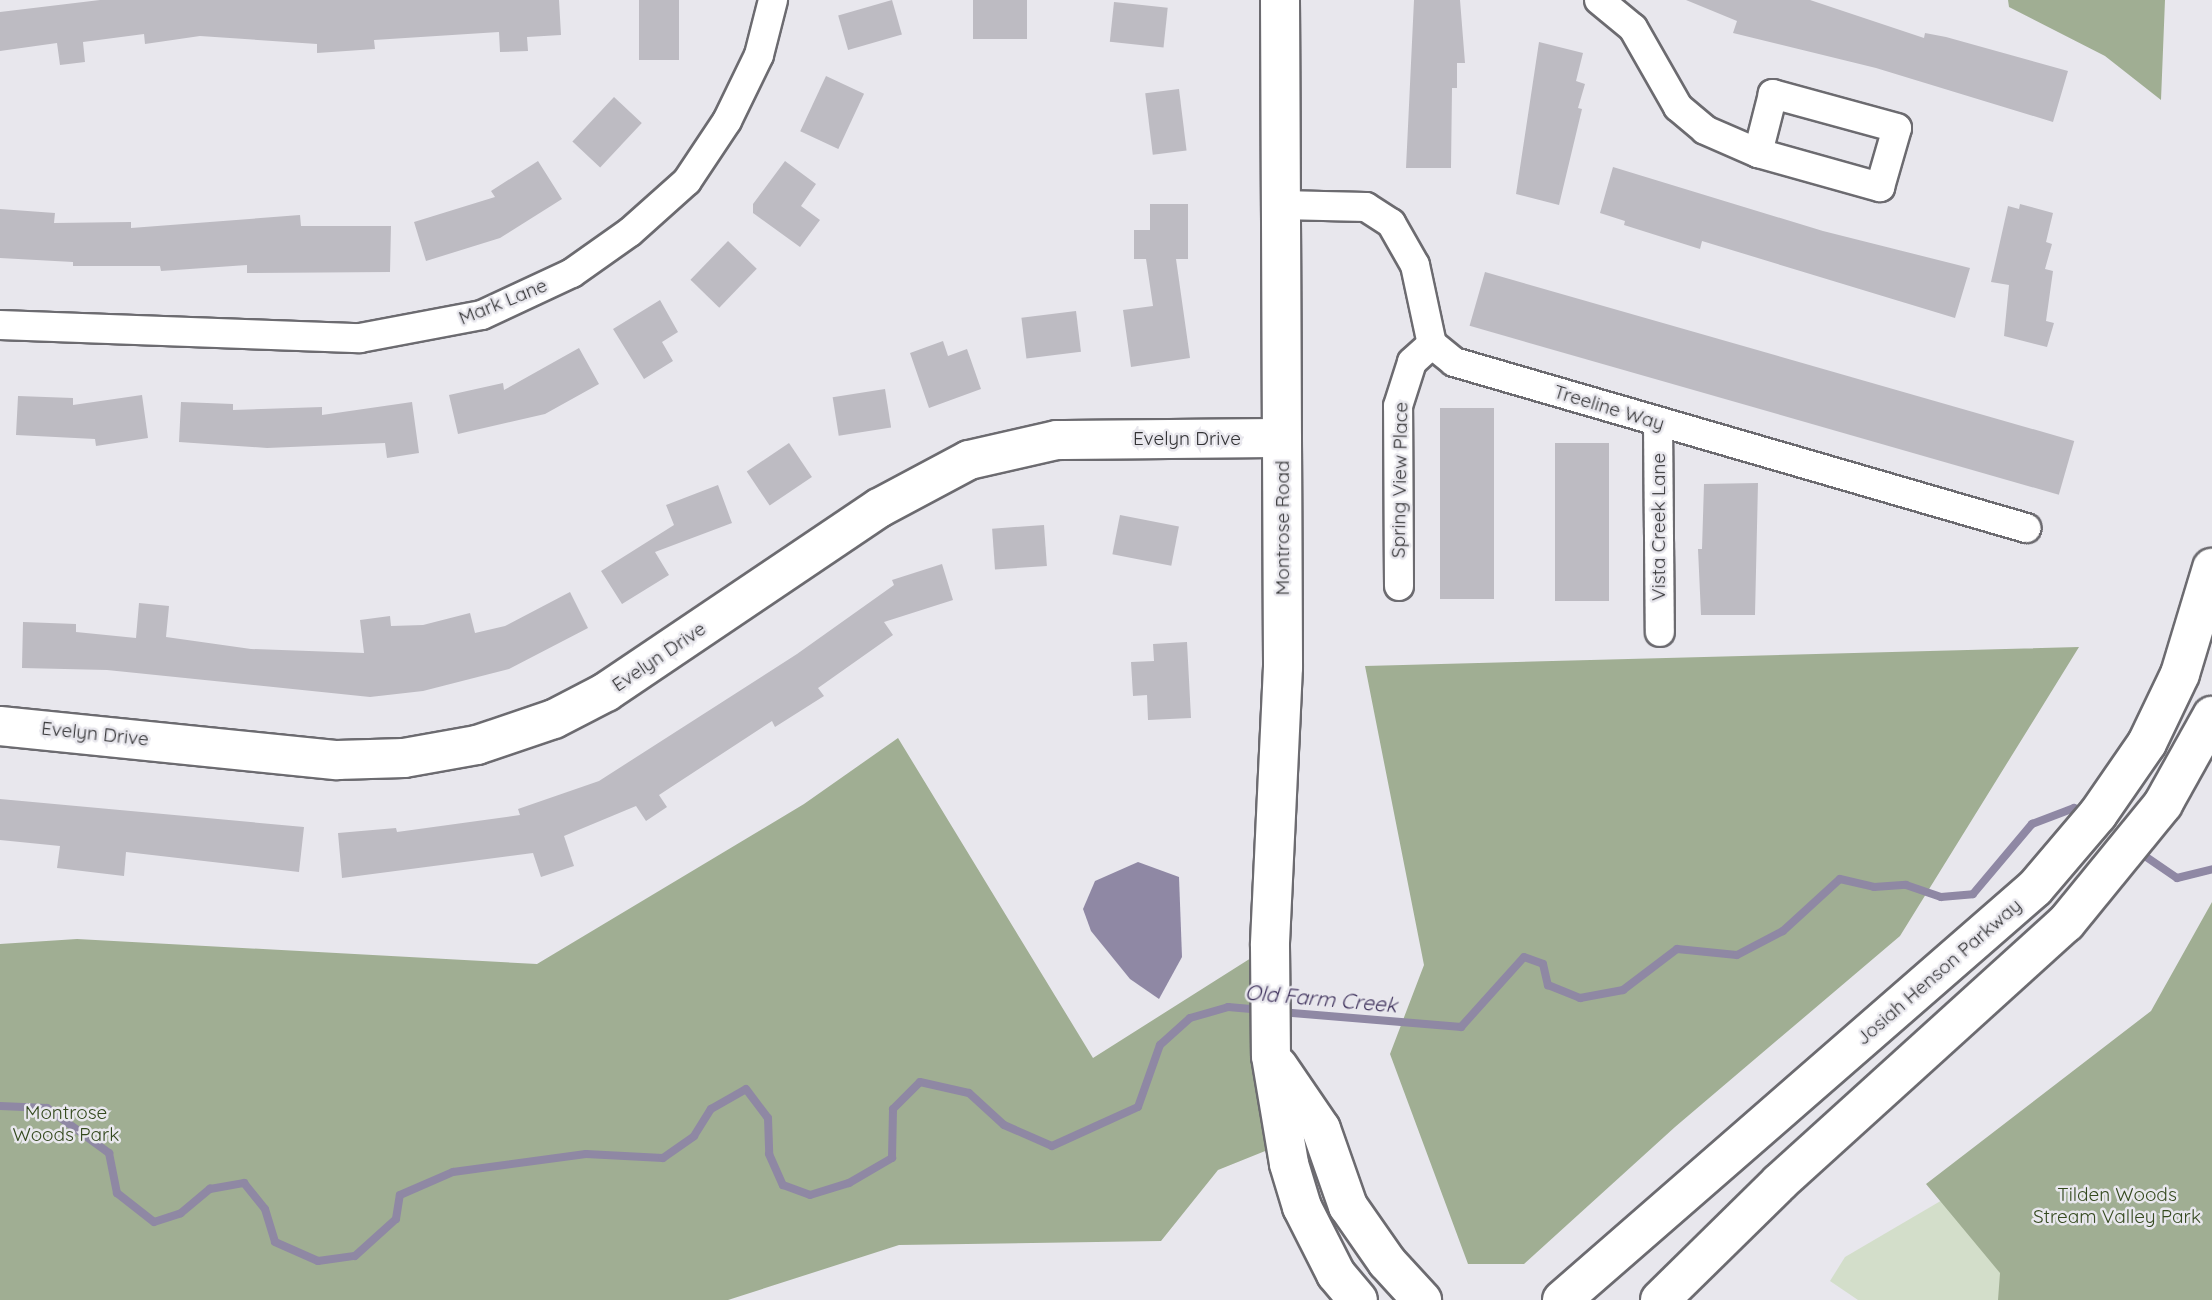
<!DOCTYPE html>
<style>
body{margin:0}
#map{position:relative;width:2212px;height:1300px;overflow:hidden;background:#e8e7ed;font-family:Quicksand,sans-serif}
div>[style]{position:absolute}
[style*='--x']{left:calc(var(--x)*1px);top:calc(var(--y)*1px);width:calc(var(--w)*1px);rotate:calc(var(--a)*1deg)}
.green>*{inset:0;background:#d3deca}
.forest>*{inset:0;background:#a0ae93}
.water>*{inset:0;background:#8f88a4}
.stream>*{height:8px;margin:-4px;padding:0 4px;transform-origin:4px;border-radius:4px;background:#8f88a4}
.building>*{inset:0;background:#bdbbc2;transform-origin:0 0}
.roads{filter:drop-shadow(2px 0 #6c6b70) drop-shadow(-2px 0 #6c6b70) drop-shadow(0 2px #6c6b70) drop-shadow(0 -2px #6c6b70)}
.street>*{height:28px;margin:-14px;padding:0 14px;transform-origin:14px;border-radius:14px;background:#fff}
.secondary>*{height:38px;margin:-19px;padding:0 19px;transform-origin:19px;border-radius:19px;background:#fff}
.primary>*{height:38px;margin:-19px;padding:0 19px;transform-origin:19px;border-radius:19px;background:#fff}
span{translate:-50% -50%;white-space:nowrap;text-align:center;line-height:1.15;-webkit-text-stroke:5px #e8e7ed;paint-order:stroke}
.street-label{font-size:19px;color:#343436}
.park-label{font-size:19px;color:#34491e}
.water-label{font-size:21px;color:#40335d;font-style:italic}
</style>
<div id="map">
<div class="green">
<i style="clip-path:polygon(2212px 1042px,2212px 1300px,1858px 1300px,1830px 1281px,1845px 1257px)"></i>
</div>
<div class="forest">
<i style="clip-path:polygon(2008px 0,2165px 0,2161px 100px,2105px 56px,2009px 7px)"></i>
<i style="clip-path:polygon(2079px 647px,1900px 936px,1675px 1127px,1524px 1264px,1468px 1264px,1390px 1054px,1424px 965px,1365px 666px)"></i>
<i style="clip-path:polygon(898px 738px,1093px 1058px,1270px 946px,1290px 1141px,1218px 1170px,1161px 1241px,899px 1245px,728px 1300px,0 1300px,0 944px,77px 939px,537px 964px,804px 804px)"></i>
<i style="clip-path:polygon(2212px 902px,2212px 1300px,1998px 1300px,2000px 1273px,1926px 1184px,2151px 1011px)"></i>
</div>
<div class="water">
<i style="clip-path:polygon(1138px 862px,1179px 877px,1182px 957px,1159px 999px,1130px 979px,1091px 931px,1083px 909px,1095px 881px)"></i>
</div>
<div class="stream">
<i style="--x:2139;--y:852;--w:46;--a:34.4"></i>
<i style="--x:2177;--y:878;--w:36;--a:-14"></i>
<i style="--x:1280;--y:1012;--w:182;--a:4.7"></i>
<i style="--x:1461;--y:1027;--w:94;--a:-48"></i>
<i style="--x:1524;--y:957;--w:20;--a:20"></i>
<i style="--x:1543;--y:964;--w:22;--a:77"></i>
<i style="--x:1548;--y:985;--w:35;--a:22"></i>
<i style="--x:1580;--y:998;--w:44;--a:-10.5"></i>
<i style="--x:1623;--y:990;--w:68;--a:-37.2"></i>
<i style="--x:1677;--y:949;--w:60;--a:5.7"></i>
<i style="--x:1737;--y:955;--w:52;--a:-27.6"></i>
<i style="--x:1783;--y:931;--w:77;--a:-42.4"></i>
<i style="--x:1840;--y:879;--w:35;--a:13"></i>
<i style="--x:1874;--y:887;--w:32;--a:-4"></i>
<i style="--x:1906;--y:885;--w:37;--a:19"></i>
<i style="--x:1941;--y:897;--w:32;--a:-5"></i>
<i style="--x:1973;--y:894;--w:92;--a:-49.9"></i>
<i style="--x:2032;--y:824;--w:45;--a:-20.9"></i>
<i style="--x:2074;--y:808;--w:13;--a:32"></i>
<i style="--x:0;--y:1106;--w:47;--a:2.4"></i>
<i style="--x:47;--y:1108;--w:77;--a:36"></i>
<i style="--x:109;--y:1153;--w:41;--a:78.7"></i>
<i style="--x:117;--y:1193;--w:47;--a:38.1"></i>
<i style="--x:154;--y:1222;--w:28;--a:-18"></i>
<i style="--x:181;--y:1213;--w:38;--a:-40"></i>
<i style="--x:210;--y:1189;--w:35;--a:-10"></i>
<i style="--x:244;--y:1183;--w:33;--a:51"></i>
<i style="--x:265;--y:1209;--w:34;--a:73"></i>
<i style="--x:275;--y:1242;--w:47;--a:23.8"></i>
<i style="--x:318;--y:1261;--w:37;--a:-8"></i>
<i style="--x:355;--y:1256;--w:55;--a:-42.1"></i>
<i style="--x:396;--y:1219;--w:24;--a:-81"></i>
<i style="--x:400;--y:1195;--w:58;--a:-23.5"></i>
<i style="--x:453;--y:1172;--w:134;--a:-7.7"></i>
<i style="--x:586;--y:1154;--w:77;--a:3"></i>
<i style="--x:663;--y:1158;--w:38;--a:-35"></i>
<i style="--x:694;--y:1136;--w:32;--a:-58"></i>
<i style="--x:711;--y:1109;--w:40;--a:-29.7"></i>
<i style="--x:746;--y:1089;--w:36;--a:53"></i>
<i style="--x:768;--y:1118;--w:36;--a:88"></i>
<i style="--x:769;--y:1154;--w:34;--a:66"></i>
<i style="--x:783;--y:1185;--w:29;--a:20"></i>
<i style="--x:810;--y:1195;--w:41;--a:-17.1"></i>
<i style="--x:849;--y:1183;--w:50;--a:-30.2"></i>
<i style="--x:892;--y:1158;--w:49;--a:-88.8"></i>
<i style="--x:893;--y:1109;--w:38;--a:-45"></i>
<i style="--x:920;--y:1082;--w:50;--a:12.7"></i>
<i style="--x:969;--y:1093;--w:47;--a:42.4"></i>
<i style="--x:1004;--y:1125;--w:52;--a:23.6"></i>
<i style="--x:1052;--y:1146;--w:94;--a:-24.4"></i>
<i style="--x:1138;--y:1107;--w:66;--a:-70.5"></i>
<i style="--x:1160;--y:1045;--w:40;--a:-42"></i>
<i style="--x:1190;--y:1018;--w:40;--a:-16"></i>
<i style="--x:1228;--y:1007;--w:32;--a:5"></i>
</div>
<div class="building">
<i style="clip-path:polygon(100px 0,559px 0,561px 35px,527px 37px,528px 51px,500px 52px,499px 32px,374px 40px,375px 49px,317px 53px,317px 44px,200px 36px,145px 44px,144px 34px,83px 42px,85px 62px,60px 65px,57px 43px,0 51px,0 12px)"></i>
<i style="left:639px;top:0;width:40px;height:60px"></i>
<i style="left:892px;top:0;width:36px;height:56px;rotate:74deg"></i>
<i style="left:973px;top:0;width:54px;height:39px"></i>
<i style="clip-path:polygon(1414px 0,1460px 0,1465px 63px,1457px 63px,1457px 88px,1452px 88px,1451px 168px,1406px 168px)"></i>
<i style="clip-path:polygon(1686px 0,1810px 0,1924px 38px,1925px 33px,1946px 37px,2068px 71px,2053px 122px,1876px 68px,1733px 33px,1737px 21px)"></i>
<i style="left:1114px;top:2px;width:54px;height:40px;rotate:6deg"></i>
<i style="clip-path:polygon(1539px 42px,1583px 53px,1576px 81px,1585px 84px,1578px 108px,1582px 109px,1559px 205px,1516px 194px)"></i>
<i style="left:826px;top:76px;width:42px;height:61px;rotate:25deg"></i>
<i style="left:1179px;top:89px;width:62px;height:34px;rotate:83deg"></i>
<i style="left:614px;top:97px;width:38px;height:61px;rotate:43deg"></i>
<i style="clip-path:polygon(538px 161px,562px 199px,500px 238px,426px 261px,414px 222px,495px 197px,491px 191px)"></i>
<i style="clip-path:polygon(785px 161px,816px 184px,801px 206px,820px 220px,800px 247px,753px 213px,753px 204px)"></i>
<i style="clip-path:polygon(1613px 167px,1823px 231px,1970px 268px,1955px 318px,1702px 241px,1700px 249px,1624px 225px,1625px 221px,1600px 213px)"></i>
<i style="clip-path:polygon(1150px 204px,1188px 204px,1188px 259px,1176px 259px,1190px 358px,1131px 367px,1123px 310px,1153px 306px,1146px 259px,1134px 259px,1134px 230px,1150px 230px)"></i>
<i style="clip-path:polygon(2020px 204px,2053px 213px,2046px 242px,2052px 244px,2045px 269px,2053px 271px,2046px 321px,2054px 323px,2047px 347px,2004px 336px,2009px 285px,1991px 282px,2008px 206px,2019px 209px)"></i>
<i style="clip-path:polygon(0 209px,55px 213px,54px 223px,131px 222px,131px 228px,300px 215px,301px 226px,391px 226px,390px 272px,247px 273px,247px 265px,161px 271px,160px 266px,73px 266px,73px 262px,0 258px)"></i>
<i style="left:728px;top:241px;width:40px;height:54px;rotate:44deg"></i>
<i style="left:1485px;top:272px;width:613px;height:56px;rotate:16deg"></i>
<i style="clip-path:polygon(660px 300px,678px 332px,662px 342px,673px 361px,644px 379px,613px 329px)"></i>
<i style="left:1076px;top:311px;width:41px;height:55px;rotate:83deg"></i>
<i style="clip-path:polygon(943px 341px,948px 356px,967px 349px,981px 389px,929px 408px,910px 353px)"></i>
<i style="clip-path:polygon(579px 348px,599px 384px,545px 414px,458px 434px,449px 395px,503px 383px,504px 390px)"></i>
<i style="left:885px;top:389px;width:39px;height:53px;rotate:81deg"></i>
<i style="clip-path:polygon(142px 395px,148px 438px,96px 446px,95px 439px,16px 435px,18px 396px,73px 398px,73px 405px)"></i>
<i style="clip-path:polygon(181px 402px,233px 404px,233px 410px,322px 407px,322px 415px,412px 402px,419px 453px,387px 458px,385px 443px,267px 448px,179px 442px)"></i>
<i style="left:1494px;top:408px;width:191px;height:54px;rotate:90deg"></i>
<i style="left:789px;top:443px;width:41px;height:51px;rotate:56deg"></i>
<i style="left:1609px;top:443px;width:158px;height:54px;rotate:90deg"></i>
<i style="clip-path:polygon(1758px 483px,1755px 615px,1701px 615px,1698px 549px,1702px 549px,1704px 484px)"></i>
<i style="clip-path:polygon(718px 485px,732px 523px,655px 552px,669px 575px,622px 604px,601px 571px,674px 525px,666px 505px)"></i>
<i style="left:1120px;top:515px;width:60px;height:40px;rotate:11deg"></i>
<i style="left:1044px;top:525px;width:41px;height:52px;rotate:86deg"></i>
<i style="clip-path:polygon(942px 564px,953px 600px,884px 622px,893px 635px,818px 688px,824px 696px,775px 727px,772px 721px,659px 795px,667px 807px,646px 821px,636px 806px,564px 836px,574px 866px,541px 877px,533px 853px,342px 878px,338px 833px,396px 828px,397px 832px,520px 815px,518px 809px,599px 781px,797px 654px,894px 585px,892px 580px)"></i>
<i style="clip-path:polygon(570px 592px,588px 628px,509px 669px,423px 691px,370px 697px,107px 670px,22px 668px,23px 622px,76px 624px,76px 632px,136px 638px,139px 603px,169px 606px,166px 637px,251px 649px,364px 653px,360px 620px,390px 616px,391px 626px,423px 625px,470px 613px,475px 633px,505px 626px)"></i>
<i style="clip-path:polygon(1187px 642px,1191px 718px,1148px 720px,1147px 695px,1133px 696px,1131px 662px,1154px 661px,1153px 644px)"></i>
<i style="clip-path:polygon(0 799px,304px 827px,299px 872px,126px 852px,124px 876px,57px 868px,60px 846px,0 840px)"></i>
</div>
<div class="roads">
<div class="street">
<i style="--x:1599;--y:0;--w:44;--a:39.5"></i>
<i style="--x:1633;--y:28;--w:91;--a:60.3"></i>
<i style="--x:1678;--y:107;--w:35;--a:40"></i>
<i style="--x:1705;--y:130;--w:58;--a:23.5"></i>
<i style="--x:1758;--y:153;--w:127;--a:15.6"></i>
<i style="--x:1880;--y:187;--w:61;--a:-73.9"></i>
<i style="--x:1897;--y:128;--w:129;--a:-164.7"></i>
<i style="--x:1773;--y:94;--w:61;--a:104.3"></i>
<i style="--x:1281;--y:205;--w:85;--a:1.3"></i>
<i style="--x:1366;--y:207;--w:30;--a:33"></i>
<i style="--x:1391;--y:223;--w:48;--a:60.3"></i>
<i style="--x:1415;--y:265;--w:81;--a:77.9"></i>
<i style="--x:1432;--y:344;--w:28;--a:39"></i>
<i style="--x:1454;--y:362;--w:596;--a:16.18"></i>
<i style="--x:0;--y:325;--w:360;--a:2.1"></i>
<i style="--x:360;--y:338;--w:124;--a:-10.7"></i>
<i style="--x:482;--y:315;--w:99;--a:-25"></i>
<i style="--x:572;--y:273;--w:71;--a:-35.3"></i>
<i style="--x:630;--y:232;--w:76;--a:-41.8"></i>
<i style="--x:687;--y:181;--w:72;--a:-56.3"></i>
<i style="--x:727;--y:121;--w:73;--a:-64.1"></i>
<i style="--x:759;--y:55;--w:57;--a:-75.7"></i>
<i style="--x:1658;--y:423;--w:209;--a:89.5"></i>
<i style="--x:1399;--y:586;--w:180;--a:-90.3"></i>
<i style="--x:1398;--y:406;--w:46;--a:-72.3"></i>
<i style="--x:1412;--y:362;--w:27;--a:-42"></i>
</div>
<div class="secondary">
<i style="--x:1280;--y:0;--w:667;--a:89.74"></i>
<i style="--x:1283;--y:667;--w:279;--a:92.7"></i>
<i style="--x:1270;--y:946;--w:110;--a:89.5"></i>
<i style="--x:1271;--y:1056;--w:109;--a:80.5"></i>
<i style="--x:1289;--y:1164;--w:45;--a:73.2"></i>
<i style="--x:1302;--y:1207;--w:75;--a:63.1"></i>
<i style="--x:1336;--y:1274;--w:34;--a:50"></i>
<i style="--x:0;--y:726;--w:339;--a:5.8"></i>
<i style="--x:337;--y:760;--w:67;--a:-1.7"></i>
<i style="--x:404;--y:758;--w:74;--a:-10.1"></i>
<i style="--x:477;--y:745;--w:81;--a:-18.7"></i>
<i style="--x:554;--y:719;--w:59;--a:-27.4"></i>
<i style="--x:606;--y:692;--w:329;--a:-34"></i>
<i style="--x:879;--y:508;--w:102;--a:-28.1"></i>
<i style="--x:969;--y:460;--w:90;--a:-12.8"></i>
<i style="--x:1057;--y:440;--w:225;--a:-0.5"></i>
<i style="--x:1278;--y:1066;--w:76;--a:55.7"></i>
<i style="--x:1321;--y:1129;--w:82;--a:70.7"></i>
<i style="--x:1348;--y:1206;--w:68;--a:55.1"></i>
<i style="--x:1387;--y:1262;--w:52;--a:47.4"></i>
</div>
<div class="primary">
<i style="--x:1562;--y:1300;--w:627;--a:-41.06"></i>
<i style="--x:2035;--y:888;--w:97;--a:-49.6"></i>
<i style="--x:2098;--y:814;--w:86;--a:-55.4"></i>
<i style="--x:2147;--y:743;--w:76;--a:-64.4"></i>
<i style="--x:2180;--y:674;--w:111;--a:-73.2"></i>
<i style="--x:1660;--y:1300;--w:168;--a:-44.5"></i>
<i style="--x:1780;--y:1182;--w:386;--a:-42.2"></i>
<i style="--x:2066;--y:923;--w:154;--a:-50.8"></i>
<i style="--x:2163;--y:804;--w:101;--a:-60.9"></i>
</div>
</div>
<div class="street-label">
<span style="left:503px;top:302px;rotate:-22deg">Mark Lane</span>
<span style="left:1609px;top:408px;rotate:17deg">Treeline Way</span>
<span style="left:1187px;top:439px">Evelyn Drive</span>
<span style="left:1400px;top:480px;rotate:-89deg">Spring View Place</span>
<span style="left:1659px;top:527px;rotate:-90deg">Vista Creek Lane</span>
<span style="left:1283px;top:528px;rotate:-90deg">Montrose Road</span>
<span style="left:659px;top:657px;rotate:-34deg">Evelyn Drive</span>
<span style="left:95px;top:734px;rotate:6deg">Evelyn Drive</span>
<span style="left:1939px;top:972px;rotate:-41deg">Josiah Henson Parkway</span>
</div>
<div class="park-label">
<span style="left:66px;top:1124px">Montrose<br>Woods Park</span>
<span style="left:2117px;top:1206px">Tilden Woods<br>Stream Valley Park</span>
</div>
<div class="water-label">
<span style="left:1321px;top:998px;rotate:5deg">Old Farm Creek</span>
</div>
</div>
